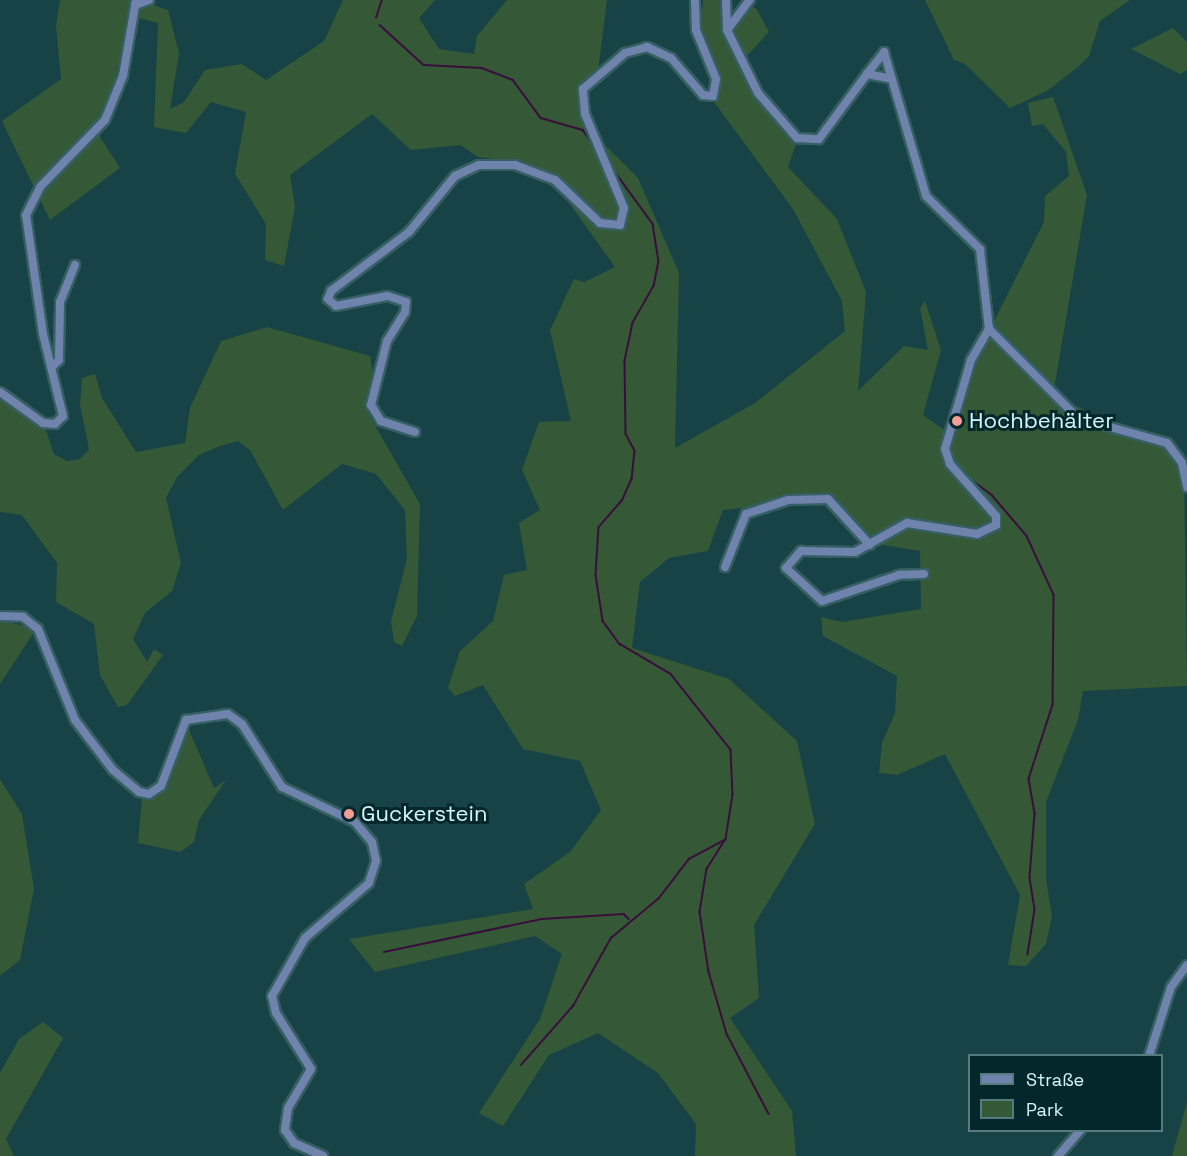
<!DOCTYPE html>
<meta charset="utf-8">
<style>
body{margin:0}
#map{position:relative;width:1187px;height:1156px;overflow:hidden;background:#174246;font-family:"Space Grotesk",sans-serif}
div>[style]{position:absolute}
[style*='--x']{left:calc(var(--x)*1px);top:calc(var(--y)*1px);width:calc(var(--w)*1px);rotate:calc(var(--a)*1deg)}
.green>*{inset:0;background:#355936}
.stream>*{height:1.5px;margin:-0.75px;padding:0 0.75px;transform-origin:0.75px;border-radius:0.75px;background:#390e3c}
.roads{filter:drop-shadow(2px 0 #355f63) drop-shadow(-2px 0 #355f63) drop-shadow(0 2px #355f63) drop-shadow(0 -2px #355f63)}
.minor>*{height:8px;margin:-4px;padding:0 4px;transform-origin:4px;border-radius:4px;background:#6f83ad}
.dots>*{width:16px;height:16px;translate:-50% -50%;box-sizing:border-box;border:3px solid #04272b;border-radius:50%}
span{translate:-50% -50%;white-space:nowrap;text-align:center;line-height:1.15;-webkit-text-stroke:6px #04272b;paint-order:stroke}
.poi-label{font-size:22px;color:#d2f8fc}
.left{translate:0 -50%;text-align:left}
.legend{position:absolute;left:968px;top:1054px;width:195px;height:78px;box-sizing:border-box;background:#04272b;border:2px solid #567b7f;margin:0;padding:8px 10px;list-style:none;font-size:18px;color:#d2f8fc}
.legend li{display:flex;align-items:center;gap:12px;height:30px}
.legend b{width:30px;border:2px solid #567b7f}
</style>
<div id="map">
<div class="green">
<i style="clip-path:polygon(60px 0,138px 0,168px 10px,179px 53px,170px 109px,184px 102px,205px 70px,242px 64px,266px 80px,324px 41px,343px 0,435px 0,419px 18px,439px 49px,474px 54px,477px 36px,507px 0,607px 0,598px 71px,582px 84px,578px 99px,590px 130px,638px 178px,679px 273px,675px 448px,755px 403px,845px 331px,842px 301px,793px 209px,714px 102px,721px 85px,700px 35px,703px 0,724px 0,725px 32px,738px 25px,748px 6px,756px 8px,769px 32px,744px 59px,796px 144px,788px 167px,837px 219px,866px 292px,858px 391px,904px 346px,928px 350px,920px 308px,925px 301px,941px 350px,923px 415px,943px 429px,959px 425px,963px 418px,955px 415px,991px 327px,1044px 222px,1045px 196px,1069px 176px,1066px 152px,1043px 124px,1032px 126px,1028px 103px,1053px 97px,1087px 195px,1053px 395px,1170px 450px,1184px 471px,1187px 686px,1083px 691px,1078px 720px,1046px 802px,1046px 879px,1052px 916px,1046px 944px,1026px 966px,1008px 965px,1020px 895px,945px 754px,897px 775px,879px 773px,882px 743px,895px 713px,897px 676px,823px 636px,821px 617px,842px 622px,921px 609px,920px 551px,884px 545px,822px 500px,723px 510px,708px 551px,669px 558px,640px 582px,632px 648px,729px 679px,797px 741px,815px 824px,754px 925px,759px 998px,730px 1018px,792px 1111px,796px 1156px,695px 1156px,696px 1124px,658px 1073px,598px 1033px,549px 1055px,503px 1126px,479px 1113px,540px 1019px,562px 954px,535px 936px,375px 972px,349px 939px,533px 909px,524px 884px,570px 852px,601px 810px,580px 761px,523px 749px,483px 685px,455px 696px,448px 688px,460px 651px,493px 621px,504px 575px,527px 570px,519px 523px,540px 510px,522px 470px,539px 422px,571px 421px,550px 330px,574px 279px,584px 282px,615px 267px,549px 175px,516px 162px,478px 157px,460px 145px,411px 150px,372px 114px,290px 175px,295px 207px,284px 266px,265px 260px,266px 224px,235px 174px,246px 112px,211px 102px,186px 133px,154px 127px,158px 23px,131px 16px,100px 137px,120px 168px,50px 220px,2px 121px,61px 79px,56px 26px)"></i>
<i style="clip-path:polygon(925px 0,1130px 0,1100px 21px,1089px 56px,1078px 67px,1047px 91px,1010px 108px,965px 64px,954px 60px)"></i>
<i style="clip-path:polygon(1173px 28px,1187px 42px,1187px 70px,1180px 74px,1131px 49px)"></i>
<i style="clip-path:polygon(267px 327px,370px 356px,373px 374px,365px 408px,420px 504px,417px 616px,402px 646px,394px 642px,391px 621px,407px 559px,405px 510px,376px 474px,342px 464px,283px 510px,250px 450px,238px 441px,220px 446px,199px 455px,177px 477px,166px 498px,181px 563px,172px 591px,145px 613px,133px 639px,147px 662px,154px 649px,163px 655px,127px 705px,118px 707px,100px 675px,94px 624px,56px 602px,57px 563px,22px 515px,0 512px,0 400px,46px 430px,54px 454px,67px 461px,80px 459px,89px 449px,80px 405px,82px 378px,95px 374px,102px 398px,136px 452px,185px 443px,190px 408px,221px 341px)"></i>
<i style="clip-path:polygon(0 620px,36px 629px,0 684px)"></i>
<i style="clip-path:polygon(186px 723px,214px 788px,226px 780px,199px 820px,194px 842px,180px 852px,138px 843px,142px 798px,159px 794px,169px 780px)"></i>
<i style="clip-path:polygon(0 779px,22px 814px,34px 889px,20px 960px,0 976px)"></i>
<i style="clip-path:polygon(43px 1022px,63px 1038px,6px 1139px,14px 1156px,0 1156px,0 1073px,19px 1039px)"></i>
<i style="clip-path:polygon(1187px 1102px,1187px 1156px,1172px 1156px)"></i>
</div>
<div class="stream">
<i style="--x:376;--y:18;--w:19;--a:-72"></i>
<i style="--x:380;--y:25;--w:59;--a:42.3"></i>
<i style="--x:424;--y:65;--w:58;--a:3"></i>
<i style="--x:482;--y:68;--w:33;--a:21"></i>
<i style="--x:513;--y:80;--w:47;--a:53.6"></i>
<i style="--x:541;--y:118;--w:44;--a:15.9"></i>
<i style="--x:583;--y:130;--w:19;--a:54"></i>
<i style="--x:610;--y:165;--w:73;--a:53.9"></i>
<i style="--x:653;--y:224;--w:37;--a:81"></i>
<i style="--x:659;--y:261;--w:25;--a:101"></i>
<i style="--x:654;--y:286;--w:43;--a:119.6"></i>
<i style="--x:633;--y:323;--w:39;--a:102"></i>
<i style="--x:625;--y:361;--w:73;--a:89.2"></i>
<i style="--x:626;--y:434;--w:19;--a:62"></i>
<i style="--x:635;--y:451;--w:28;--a:96"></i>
<i style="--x:632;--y:479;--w:24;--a:114"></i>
<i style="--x:622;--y:501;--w:35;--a:131"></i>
<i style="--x:599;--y:527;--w:48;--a:93.6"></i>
<i style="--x:596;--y:575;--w:47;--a:81.3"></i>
<i style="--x:603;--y:621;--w:29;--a:54"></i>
<i style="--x:620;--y:644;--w:59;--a:30.5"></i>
<i style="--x:671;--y:674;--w:97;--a:51.7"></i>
<i style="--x:731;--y:750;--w:45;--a:87.5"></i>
<i style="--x:733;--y:795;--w:45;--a:99"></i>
<i style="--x:726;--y:839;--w:36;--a:122"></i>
<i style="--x:707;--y:869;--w:44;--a:99.2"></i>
<i style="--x:700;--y:912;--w:61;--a:81.5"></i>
<i style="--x:709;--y:972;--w:65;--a:73.8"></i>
<i style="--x:727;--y:1034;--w:90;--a:62.3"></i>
<i style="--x:966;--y:476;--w:32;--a:36"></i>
<i style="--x:992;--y:495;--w:54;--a:49.5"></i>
<i style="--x:1027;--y:536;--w:65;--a:65.4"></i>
<i style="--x:1054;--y:595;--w:110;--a:90.5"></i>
<i style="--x:1053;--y:705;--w:78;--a:108"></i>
<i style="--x:1029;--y:779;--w:36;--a:80"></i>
<i style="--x:1035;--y:814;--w:64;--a:94.5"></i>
<i style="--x:1030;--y:878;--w:32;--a:81"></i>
<i style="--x:1035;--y:910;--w:45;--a:99"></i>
<i style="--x:384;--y:952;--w:161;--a:-11.8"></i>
<i style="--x:542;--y:919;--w:82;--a:-3.5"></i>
<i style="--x:624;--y:914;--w:7;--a:45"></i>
<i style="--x:521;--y:1065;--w:79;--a:-48.6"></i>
<i style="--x:573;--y:1006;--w:78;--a:-60.8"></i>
<i style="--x:611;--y:938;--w:62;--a:-39.8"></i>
<i style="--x:659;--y:898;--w:49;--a:-52.4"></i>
<i style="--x:689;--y:859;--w:40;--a:-28"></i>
</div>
<div class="roads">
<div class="minor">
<i style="--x:726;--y:0;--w:30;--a:88"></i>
<i style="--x:727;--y:30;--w:70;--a:63.8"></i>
<i style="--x:758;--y:93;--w:60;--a:49.1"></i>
<i style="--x:797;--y:138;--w:22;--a:3"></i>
<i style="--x:819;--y:139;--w:81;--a:-53.6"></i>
<i style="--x:867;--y:74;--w:21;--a:11"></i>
<i style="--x:135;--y:5;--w:15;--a:-20"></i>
<i style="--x:727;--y:30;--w:38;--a:-53"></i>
<i style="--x:884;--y:52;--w:150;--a:73.7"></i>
<i style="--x:926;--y:196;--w:76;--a:44.5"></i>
<i style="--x:980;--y:249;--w:81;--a:83.6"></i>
<i style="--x:989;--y:329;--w:126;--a:45"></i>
<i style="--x:1078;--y:418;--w:92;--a:15.7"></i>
<i style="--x:1167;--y:443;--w:25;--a:53"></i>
<i style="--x:1182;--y:463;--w:25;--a:78"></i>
<i style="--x:867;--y:74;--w:28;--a:-52"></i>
<i style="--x:52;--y:367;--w:10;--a:-45"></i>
<i style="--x:59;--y:360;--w:58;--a:-89"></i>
<i style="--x:60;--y:302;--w:40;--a:-68"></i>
<i style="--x:0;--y:392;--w:53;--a:35.8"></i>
<i style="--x:43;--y:423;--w:12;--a:5"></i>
<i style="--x:55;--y:424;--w:11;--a:-45"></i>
<i style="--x:63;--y:416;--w:84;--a:-103.7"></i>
<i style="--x:43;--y:334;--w:120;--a:-98.1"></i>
<i style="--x:26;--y:215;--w:31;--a:-63"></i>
<i style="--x:40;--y:187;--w:93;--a:-45.9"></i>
<i style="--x:105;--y:120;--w:48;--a:-67.8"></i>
<i style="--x:123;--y:76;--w:77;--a:-80.3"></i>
<i style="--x:415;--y:432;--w:36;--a:-162"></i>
<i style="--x:381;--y:421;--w:19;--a:-122"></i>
<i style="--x:371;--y:405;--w:66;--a:-76"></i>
<i style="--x:387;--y:341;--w:34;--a:-58"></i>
<i style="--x:405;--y:312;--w:10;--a:-84"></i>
<i style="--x:406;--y:302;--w:20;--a:-162"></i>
<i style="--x:387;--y:296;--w:52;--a:168.9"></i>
<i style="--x:336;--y:306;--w:11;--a:-139"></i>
<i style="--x:328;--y:299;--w:9;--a:-69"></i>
<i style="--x:331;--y:291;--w:98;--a:-37.1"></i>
<i style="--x:409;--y:232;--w:72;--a:-50.6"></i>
<i style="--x:455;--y:176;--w:26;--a:-25"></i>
<i style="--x:479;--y:165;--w:36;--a:0"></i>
<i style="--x:515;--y:165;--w:43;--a:20.6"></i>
<i style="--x:555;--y:180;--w:62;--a:43.7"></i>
<i style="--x:600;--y:223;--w:20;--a:6"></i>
<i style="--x:620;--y:225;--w:17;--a:-77"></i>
<i style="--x:624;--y:208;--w:102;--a:-112.5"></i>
<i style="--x:585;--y:114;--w:25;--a:-95"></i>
<i style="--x:583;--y:89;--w:55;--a:-40.6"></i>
<i style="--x:625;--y:53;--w:23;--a:-15"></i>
<i style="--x:647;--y:47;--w:26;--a:25"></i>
<i style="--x:671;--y:58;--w:49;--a:49.1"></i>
<i style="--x:703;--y:95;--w:10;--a:6"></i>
<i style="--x:713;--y:96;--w:17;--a:-80"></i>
<i style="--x:716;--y:79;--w:53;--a:-112.2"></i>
<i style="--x:696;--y:30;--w:30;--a:-92"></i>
<i style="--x:725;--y:567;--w:57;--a:-68.4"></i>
<i style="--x:746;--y:514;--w:44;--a:-18.4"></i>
<i style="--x:788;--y:500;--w:40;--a:-1.4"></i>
<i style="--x:828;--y:499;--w:62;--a:47.6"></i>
<i style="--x:924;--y:574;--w:25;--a:178"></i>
<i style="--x:899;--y:575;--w:81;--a:161.3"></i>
<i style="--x:822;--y:601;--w:49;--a:-137.5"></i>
<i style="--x:786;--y:568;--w:23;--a:-49"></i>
<i style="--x:801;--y:551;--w:54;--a:1.1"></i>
<i style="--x:855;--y:552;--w:60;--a:-29.1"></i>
<i style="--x:907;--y:523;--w:71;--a:8.9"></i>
<i style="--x:977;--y:534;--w:21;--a:-25"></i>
<i style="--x:996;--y:525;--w:9;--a:-90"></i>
<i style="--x:996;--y:516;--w:69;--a:-131.5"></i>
<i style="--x:950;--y:464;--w:16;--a:-108"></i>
<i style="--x:945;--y:449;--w:93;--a:-73.7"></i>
<i style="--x:971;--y:360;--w:36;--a:-60"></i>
<i style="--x:0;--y:616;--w:23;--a:2"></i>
<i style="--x:23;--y:617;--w:19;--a:39"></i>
<i style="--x:38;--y:629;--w:98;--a:67.9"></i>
<i style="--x:75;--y:720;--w:63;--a:52.8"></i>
<i style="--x:113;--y:770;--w:34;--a:40"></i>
<i style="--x:139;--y:792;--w:10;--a:11"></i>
<i style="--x:149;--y:794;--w:14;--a:-34"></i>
<i style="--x:161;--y:786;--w:71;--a:-69.3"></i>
<i style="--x:186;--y:720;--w:42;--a:-8.1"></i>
<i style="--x:228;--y:714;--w:17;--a:36"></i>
<i style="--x:242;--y:724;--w:75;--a:57.6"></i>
<i style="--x:282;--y:787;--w:81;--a:25.6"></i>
<i style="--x:355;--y:822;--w:26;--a:50"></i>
<i style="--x:372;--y:842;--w:19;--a:78"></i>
<i style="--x:376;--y:861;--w:23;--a:108"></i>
<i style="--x:369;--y:883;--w:84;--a:139.3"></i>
<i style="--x:305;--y:938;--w:67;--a:119.6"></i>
<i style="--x:272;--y:996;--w:17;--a:77"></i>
<i style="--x:276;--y:1013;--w:66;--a:58"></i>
<i style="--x:311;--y:1069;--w:45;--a:120.5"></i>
<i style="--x:288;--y:1108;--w:22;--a:98"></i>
<i style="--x:285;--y:1130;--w:16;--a:55"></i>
<i style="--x:294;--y:1143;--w:32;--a:24"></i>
<i style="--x:1149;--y:1056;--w:72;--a:-72.3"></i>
<i style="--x:1171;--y:987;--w:27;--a:-54"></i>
<i style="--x:1058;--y:1156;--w:35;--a:-49"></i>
</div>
</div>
<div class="dots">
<i style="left:957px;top:421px;background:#f59c95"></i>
<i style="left:349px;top:814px;background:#f59c95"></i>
</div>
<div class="poi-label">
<span class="left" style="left:969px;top:421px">Hochbehälter</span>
<span class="left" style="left:361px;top:814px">Guckerstein</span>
</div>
<ul class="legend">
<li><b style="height:8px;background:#6f83ad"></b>Straße</li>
<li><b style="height:16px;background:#355936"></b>Park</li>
</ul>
</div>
